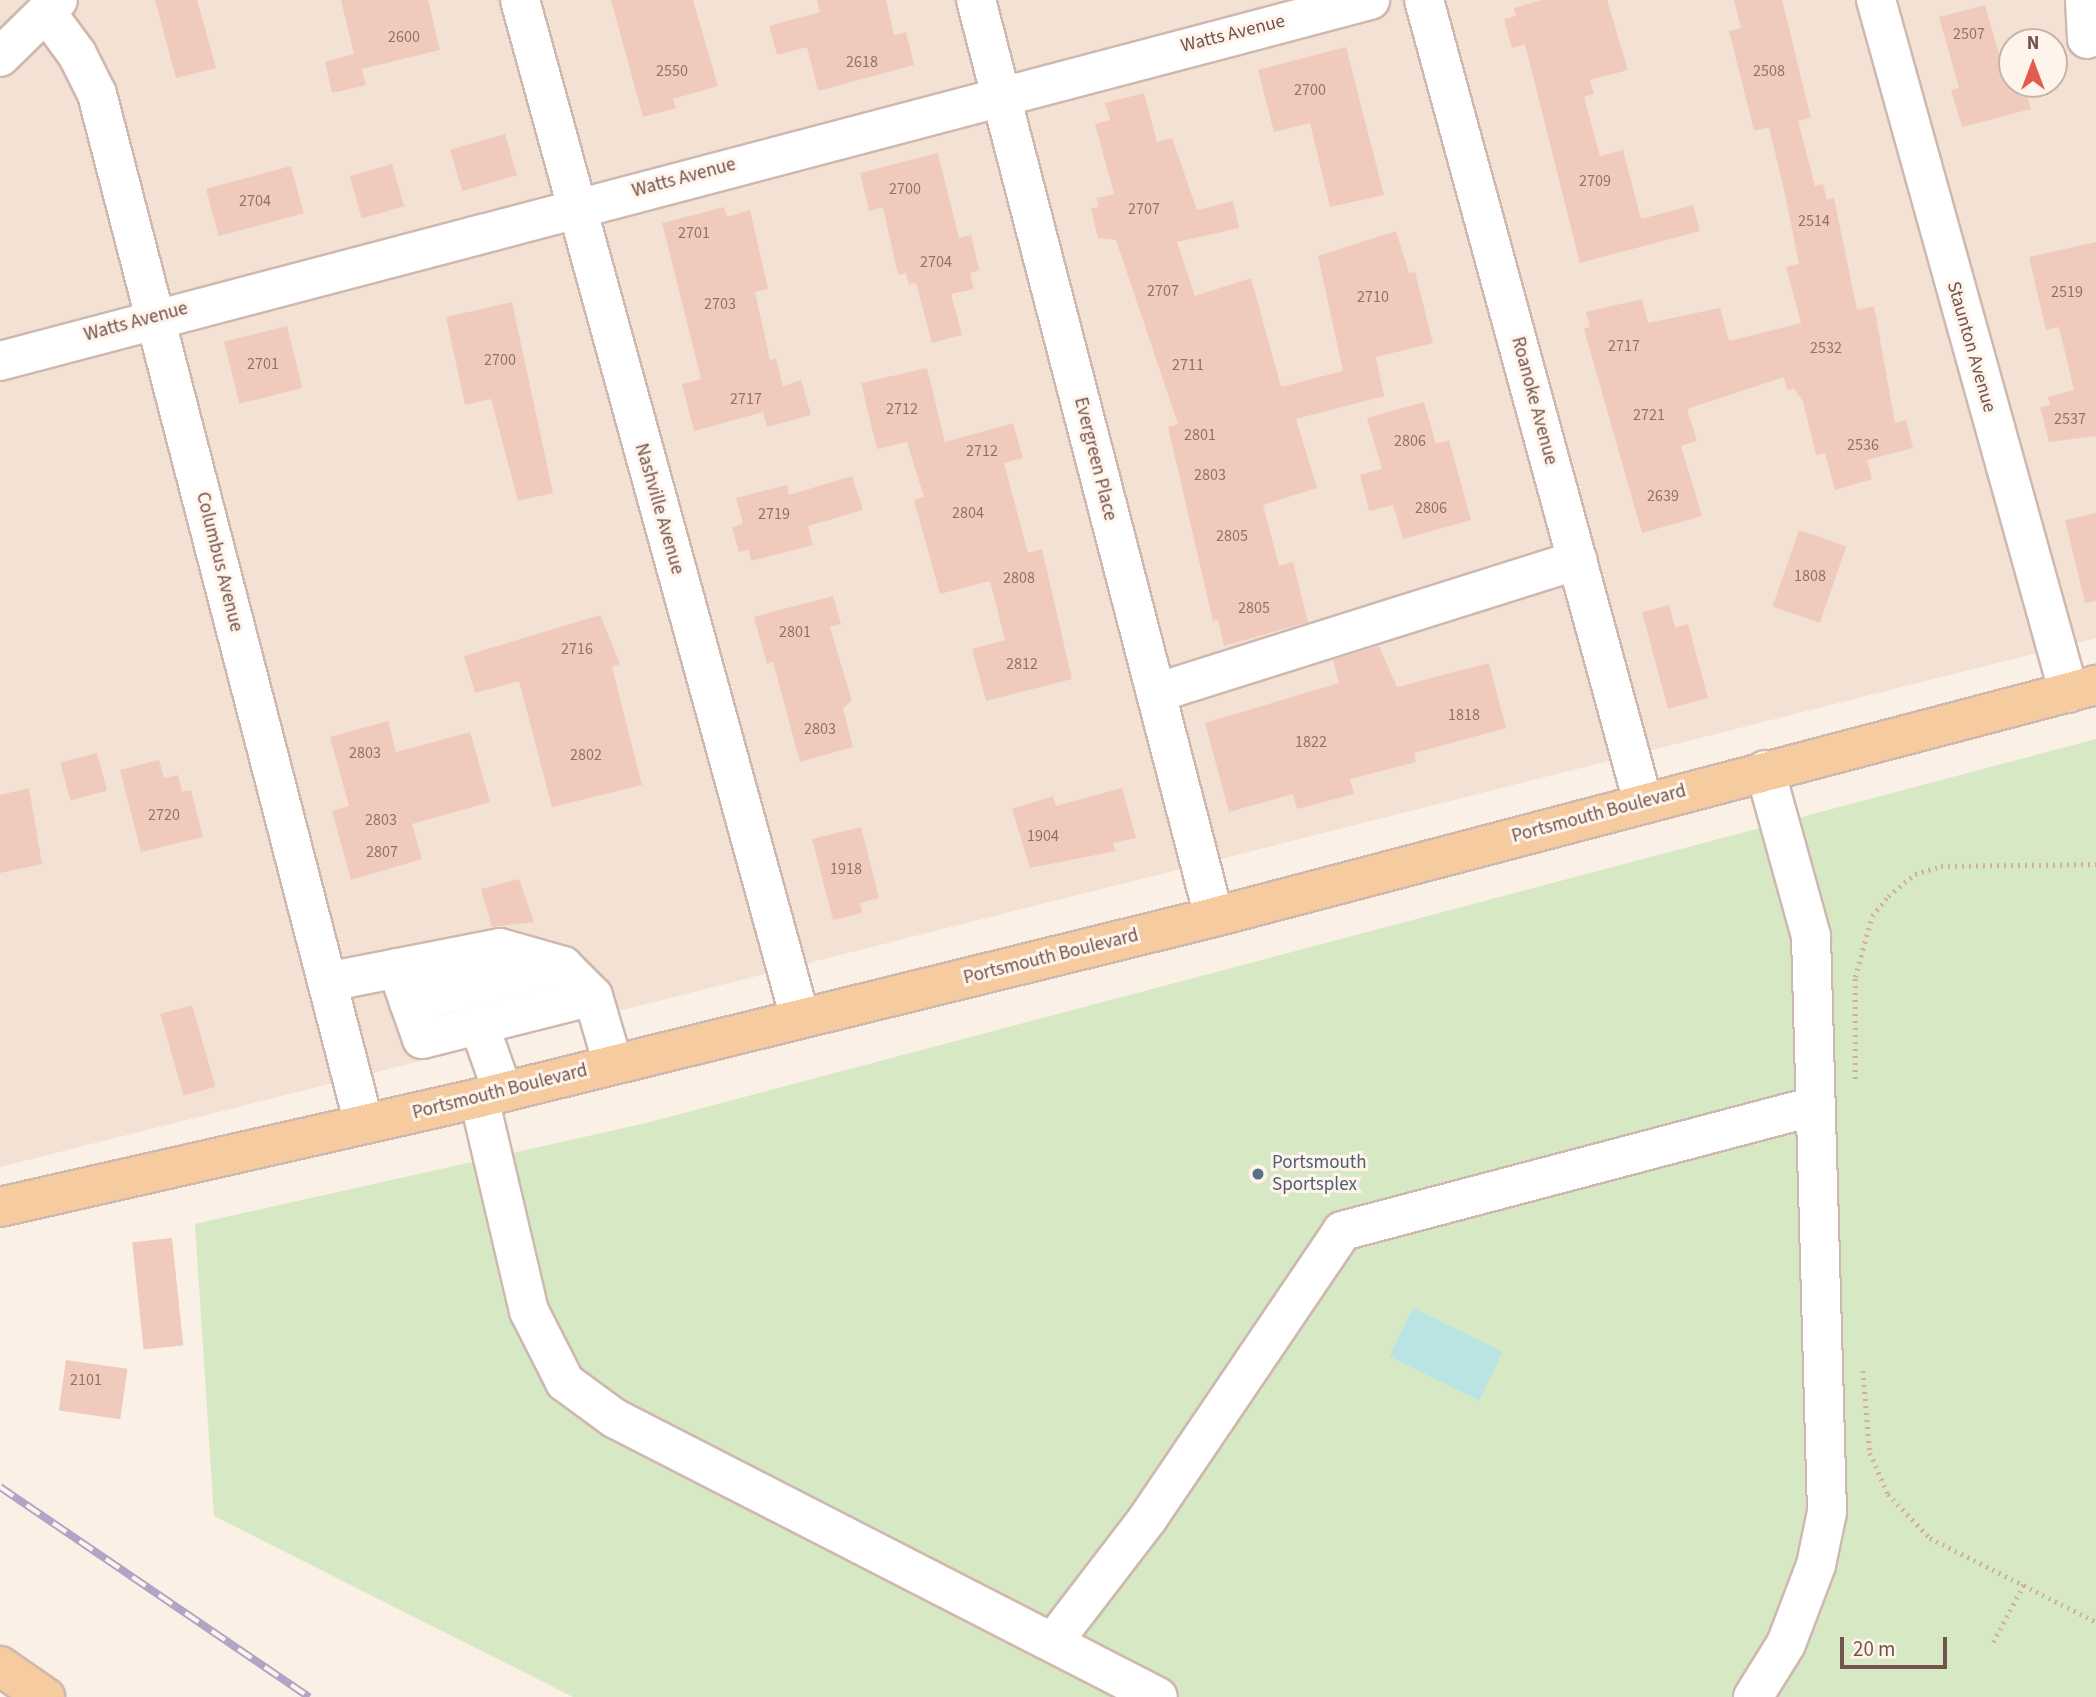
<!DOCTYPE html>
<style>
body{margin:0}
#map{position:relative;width:2096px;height:1697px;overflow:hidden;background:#fbf0e5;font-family:"Source Sans 3",sans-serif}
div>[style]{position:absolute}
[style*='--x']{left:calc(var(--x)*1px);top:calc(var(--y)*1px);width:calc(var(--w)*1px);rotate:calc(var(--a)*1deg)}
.residential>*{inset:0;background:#f3e1d4}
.green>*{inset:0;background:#d7e8c4}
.water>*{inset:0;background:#bae4e4;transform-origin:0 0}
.building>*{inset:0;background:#f0cbbd;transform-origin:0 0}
.path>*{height:4.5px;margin-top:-2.25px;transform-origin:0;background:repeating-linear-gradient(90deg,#d4aea1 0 2px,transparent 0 7px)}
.roads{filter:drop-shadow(2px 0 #cfb8af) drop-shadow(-2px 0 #cfb8af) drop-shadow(0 2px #cfb8af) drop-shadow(0 -2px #cfb8af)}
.minor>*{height:38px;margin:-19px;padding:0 19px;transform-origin:19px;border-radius:19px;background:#fff}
.major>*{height:38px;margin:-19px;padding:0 19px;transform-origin:19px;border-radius:19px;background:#f7cba0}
.rail>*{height:8px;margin-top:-4px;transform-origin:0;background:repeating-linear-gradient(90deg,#fef4eb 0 16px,#b1a4c4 0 32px);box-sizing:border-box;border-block:2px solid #b1a4c4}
.dots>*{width:19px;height:19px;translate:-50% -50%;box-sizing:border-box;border:4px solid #fef4eb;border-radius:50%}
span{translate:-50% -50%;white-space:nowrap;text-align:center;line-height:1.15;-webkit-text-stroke:6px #fef4eb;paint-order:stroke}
.number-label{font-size:16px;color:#927268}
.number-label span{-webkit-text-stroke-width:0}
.street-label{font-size:19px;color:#73544b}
.service-label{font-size:19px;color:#4e5e75}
.left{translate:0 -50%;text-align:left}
.north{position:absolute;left:1998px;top:28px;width:70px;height:70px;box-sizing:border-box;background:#fef4eb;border:2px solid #c6b4ab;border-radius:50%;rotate:0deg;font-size:19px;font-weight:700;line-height:28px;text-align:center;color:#73544b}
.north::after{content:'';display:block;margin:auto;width:24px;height:32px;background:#e15c4f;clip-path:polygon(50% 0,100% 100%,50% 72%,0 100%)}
.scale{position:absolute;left:1840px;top:1637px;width:107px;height:32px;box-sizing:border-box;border:4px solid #73544b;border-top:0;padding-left:9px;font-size:21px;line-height:24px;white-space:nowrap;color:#73544b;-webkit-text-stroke:5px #fef4eb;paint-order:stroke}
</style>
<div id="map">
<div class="residential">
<i style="clip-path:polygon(evenodd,0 0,2096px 0,2096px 638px,0 1167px,0 0,2012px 42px,2054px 42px,2054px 84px,2012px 84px,2012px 42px)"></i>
</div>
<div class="green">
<i style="clip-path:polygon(2096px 739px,2096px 1697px,573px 1697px,214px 1516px,195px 1224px,646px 1123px)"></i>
</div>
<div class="water">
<i style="left:1413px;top:1308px;width:100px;height:54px;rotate:26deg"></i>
</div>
<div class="building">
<i style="clip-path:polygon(155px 0,197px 0,216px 68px,176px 78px)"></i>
<i style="clip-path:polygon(341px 0,428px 0,440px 50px,362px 69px,366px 85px,332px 93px,325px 62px,354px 54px)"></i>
<i style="clip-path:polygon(611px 0,693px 0,718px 86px,673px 99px,676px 108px,643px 117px)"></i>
<i style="clip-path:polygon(817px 0,886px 0,894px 35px,906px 32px,914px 65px,818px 91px,807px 47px,777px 55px,769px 26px,820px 12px)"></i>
<i style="clip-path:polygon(1542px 0,1607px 0,1628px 70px,1590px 80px,1594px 94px,1584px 97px,1600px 156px,1623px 150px,1641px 219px,1693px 205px,1700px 231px,1580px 263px,1525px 44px,1512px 48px,1504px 19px,1516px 16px,1514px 8px)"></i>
<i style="clip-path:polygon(1734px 0,1782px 0,1811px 118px,1798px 121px,1815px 186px,1823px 184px,1827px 200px,1834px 198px,1857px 310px,1874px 306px,1895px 423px,1906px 420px,1913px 448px,1867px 460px,1872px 479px,1835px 490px,1825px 453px,1816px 455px,1803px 402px,1794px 388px,1787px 390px,1784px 377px,1687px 409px,1697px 441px,1681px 446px,1702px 516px,1642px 533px,1584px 329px,1590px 327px,1586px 312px,1642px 299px,1648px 323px,1720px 308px,1729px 341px,1801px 323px,1786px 267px,1799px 264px,1785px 194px,1769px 127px,1754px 131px,1729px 31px,1741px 28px)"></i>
<i style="clip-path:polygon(1985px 5px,1999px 54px,2012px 50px,2012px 84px,2023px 84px,2031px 109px,1962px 127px,1951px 90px,1959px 88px,1939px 17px)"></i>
<i style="clip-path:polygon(1346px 47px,1384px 195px,1330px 207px,1310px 123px,1274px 132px,1258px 70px)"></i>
<i style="clip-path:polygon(1144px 93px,1157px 142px,1172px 138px,1197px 210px,1233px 201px,1239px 228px,1177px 242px,1195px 296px,1251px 278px,1281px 387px,1343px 371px,1318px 256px,1396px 231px,1409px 273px,1415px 272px,1433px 343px,1376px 357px,1384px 396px,1296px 419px,1317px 488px,1263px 505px,1279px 566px,1293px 562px,1308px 622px,1224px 646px,1218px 620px,1213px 621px,1168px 427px,1178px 424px,1116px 240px,1098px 238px,1091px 208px,1099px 207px,1096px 198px,1114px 194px,1095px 124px,1110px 120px,1105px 103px)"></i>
<i style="left:505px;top:134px;width:43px;height:57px;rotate:74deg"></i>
<i style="clip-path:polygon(938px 153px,959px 238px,971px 235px,979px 270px,970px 273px,974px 289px,951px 294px,962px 335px,932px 343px,916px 283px,909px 284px,906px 273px,898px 275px,883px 207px,869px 211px,860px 173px)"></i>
<i style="left:392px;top:164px;width:44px;height:44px;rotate:74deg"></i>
<i style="left:291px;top:166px;width:49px;height:88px;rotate:75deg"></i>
<i style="clip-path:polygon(724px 207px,727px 217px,750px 210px,768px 289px,755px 292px,770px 360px,776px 358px,783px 386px,801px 380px,811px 415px,767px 427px,763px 412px,694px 431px,682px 384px,701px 379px,662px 223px)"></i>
<i style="clip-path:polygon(2096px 242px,2096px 436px,2049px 442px,2040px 407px,2050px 405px,2048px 397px,2074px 390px,2059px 327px,2046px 330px,2029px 257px)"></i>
<i style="clip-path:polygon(512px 302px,553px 493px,518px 501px,491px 399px,465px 405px,446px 317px)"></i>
<i style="left:287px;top:326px;width:64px;height:65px;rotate:76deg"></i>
<i style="clip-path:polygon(927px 368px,945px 442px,1013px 423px,1023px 458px,1004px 463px,1028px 553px,1042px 549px,1072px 679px,986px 701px,972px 649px,1005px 640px,990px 581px,940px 594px,914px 500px,924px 497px,907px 442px,877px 449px,861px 383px)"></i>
<i style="clip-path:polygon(1424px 402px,1436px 444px,1449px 440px,1471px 520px,1403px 539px,1393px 505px,1369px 511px,1360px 475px,1382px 469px,1367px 418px)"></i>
<i style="clip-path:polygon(852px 476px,863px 510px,808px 526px,813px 545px,751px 561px,749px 550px,739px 552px,732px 527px,743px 524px,736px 498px,787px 485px,789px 495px)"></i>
<i style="clip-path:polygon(2096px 513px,2096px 601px,2085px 603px,2065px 520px)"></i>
<i style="left:1799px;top:530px;width:50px;height:81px;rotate:19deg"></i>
<i style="clip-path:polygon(833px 596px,841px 624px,830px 627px,852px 701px,843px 708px,853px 747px,800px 762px,773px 662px,767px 664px,754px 617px)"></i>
<i style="clip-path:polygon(1669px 605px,1675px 628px,1688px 624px,1708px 698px,1668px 709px,1642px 612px)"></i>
<i style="clip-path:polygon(600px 615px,620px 664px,612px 667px,642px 785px,552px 807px,519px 681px,475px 693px,464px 656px)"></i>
<i style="clip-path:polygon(1379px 646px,1397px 687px,1489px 663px,1506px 728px,1414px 753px,1416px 762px,1350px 779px,1354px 794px,1297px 809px,1293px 794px,1229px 812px,1205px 723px,1339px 683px,1333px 660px)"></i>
<i style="clip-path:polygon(388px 721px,396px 752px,470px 732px,490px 802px,412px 824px,422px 859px,351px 880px,332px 811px,349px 806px,330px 737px)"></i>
<i style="left:97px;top:753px;width:39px;height:38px;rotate:75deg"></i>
<i style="clip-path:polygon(159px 760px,164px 778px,178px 775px,182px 792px,191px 790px,203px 837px,141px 852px,120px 770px)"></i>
<i style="clip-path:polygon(29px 788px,42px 864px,0 873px,0 795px)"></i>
<i style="clip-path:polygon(1122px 788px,1136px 838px,1113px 843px,1116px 851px,1030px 868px,1012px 809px,1053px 796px,1056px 806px)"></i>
<i style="clip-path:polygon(861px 827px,879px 898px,860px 903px,862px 913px,833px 920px,812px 839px)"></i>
<i style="clip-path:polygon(519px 879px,534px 922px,492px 927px,481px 889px)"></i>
<i style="left:192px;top:1005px;width:85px;height:33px;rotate:74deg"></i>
<i style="left:172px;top:1238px;width:108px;height:40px;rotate:84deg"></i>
<i style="left:66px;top:1360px;width:62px;height:51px;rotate:8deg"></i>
</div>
<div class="path">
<i style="--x:1855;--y:1079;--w:102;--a:-90"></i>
<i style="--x:1855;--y:977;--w:63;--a:-74.4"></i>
<i style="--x:1872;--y:916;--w:26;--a:-51"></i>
<i style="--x:1888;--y:896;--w:35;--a:-39"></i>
<i style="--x:1915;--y:874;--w:27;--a:-17"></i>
<i style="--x:1941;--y:866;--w:155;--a:-0.7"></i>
<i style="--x:1863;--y:1371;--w:82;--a:85.1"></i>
<i style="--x:1870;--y:1453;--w:45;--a:66.3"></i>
<i style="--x:1888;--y:1494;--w:61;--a:46.3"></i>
<i style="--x:1930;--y:1538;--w:186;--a:26.8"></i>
<i style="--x:1993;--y:1642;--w:66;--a:-61.9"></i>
</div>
<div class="roads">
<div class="minor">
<i style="--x:520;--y:0;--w:1056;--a:74.62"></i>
<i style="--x:976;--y:0;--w:947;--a:75.45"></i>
<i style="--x:1424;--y:0;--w:831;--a:74.73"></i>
<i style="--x:1876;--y:0;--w:719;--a:74.44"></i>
<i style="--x:2085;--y:0;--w:39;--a:87"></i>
<i style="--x:46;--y:12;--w:52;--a:53.6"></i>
<i style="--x:77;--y:54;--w:45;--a:63.4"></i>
<i style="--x:97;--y:94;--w:1064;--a:75.47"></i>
<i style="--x:0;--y:57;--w:81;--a:-44.5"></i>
<i style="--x:0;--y:361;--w:1417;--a:-14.76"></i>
<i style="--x:1156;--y:693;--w:442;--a:-17.5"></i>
<i style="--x:397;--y:968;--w:75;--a:70.6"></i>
<i style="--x:422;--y:1039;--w:176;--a:-14.1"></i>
<i style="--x:327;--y:982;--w:176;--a:-11.1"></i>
<i style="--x:500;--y:948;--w:66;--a:15.9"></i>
<i style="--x:563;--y:966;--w:42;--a:45"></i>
<i style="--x:593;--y:996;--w:71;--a:73.6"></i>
<i style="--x:409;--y:1003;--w:155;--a:-13.8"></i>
<i style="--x:479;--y:1025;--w:71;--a:70.3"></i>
<i style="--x:479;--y:1098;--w:219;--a:76.8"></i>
<i style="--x:529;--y:1311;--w:80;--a:63.1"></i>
<i style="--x:565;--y:1382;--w:61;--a:36.3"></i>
<i style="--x:614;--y:1418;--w:611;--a:27.15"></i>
<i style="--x:1053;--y:1642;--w:156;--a:-52.5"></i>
<i style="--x:1148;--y:1518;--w:346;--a:-55.9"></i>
<i style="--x:1342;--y:1231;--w:490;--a:-14.8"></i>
<i style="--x:1753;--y:1697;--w:62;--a:-58.1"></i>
<i style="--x:1786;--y:1644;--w:85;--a:-69.2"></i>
<i style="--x:1816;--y:1565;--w:54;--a:-78.3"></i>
<i style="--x:1827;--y:1512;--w:576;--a:-91.59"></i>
<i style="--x:1811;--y:936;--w:172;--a:-105.5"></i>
</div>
<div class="major">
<i style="--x:0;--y:1207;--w:491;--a:-12.8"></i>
<i style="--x:479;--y:1098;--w:757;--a:-13.83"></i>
<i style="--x:1214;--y:917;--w:912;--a:-14.74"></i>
<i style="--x:0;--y:1666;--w:55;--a:34.6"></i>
</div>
</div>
<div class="rail">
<i style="--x:0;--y:1487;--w:374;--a:34.2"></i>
</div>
<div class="dots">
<i style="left:1258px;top:1174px;background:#5c6f8a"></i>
</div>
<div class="number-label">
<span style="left:1969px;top:34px">2507</span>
<span style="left:404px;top:37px">2600</span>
<span style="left:862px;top:62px">2618</span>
<span style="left:672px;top:71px">2550</span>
<span style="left:1769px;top:71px">2508</span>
<span style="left:1310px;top:90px">2700</span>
<span style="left:1595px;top:181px">2709</span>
<span style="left:905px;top:189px">2700</span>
<span style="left:255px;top:201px">2704</span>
<span style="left:1144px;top:209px">2707</span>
<span style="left:1814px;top:221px">2514</span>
<span style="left:694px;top:233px">2701</span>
<span style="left:936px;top:262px">2704</span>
<span style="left:1163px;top:291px">2707</span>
<span style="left:2067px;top:292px">2519</span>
<span style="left:1373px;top:297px">2710</span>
<span style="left:720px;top:304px">2703</span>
<span style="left:1624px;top:346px">2717</span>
<span style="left:1826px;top:348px">2532</span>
<span style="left:500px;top:360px">2700</span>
<span style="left:263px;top:364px">2701</span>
<span style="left:1188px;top:365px">2711</span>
<span style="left:746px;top:399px">2717</span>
<span style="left:902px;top:409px">2712</span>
<span style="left:1649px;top:415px">2721</span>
<span style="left:2070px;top:419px">2537</span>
<span style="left:1200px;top:435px">2801</span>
<span style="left:1410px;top:441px">2806</span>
<span style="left:1863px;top:445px">2536</span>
<span style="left:982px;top:451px">2712</span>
<span style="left:1210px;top:475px">2803</span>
<span style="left:1663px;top:496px">2639</span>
<span style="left:1431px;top:508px">2806</span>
<span style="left:968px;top:513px">2804</span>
<span style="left:774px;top:514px">2719</span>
<span style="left:1232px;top:536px">2805</span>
<span style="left:1810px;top:576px">1808</span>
<span style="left:1019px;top:578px">2808</span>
<span style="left:1254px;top:608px">2805</span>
<span style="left:795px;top:632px">2801</span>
<span style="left:577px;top:649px">2716</span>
<span style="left:1022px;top:664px">2812</span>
<span style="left:1464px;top:715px">1818</span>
<span style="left:820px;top:729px">2803</span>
<span style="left:1311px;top:742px">1822</span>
<span style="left:365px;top:753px">2803</span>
<span style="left:586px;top:755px">2802</span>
<span style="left:164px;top:815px">2720</span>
<span style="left:381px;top:820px">2803</span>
<span style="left:1043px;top:836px">1904</span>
<span style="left:382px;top:852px">2807</span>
<span style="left:846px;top:869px">1918</span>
<span style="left:86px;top:1380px">2101</span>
</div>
<div class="street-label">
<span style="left:1233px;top:34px;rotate:-14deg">Watts Avenue</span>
<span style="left:684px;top:178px;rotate:-15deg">Watts Avenue</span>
<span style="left:136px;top:322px;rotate:-15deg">Watts Avenue</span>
<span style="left:1971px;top:347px;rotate:74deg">Staunton Avenue</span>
<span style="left:1534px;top:401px;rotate:75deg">Roanoke Avenue</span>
<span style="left:1095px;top:459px;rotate:76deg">Evergreen Place</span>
<span style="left:659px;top:509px;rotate:74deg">Nashville Avenue</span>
<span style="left:219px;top:562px;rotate:76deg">Columbus Avenue</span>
<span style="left:1599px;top:814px;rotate:-15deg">Portsmouth Boulevard</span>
<span style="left:1051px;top:957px;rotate:-14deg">Portsmouth Boulevard</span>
<span style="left:500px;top:1092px;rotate:-14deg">Portsmouth Boulevard</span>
</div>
<div class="service-label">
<span class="left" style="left:1272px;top:1174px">Portsmouth<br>Sportsplex</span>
</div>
<div class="north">N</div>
<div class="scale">20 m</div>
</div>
